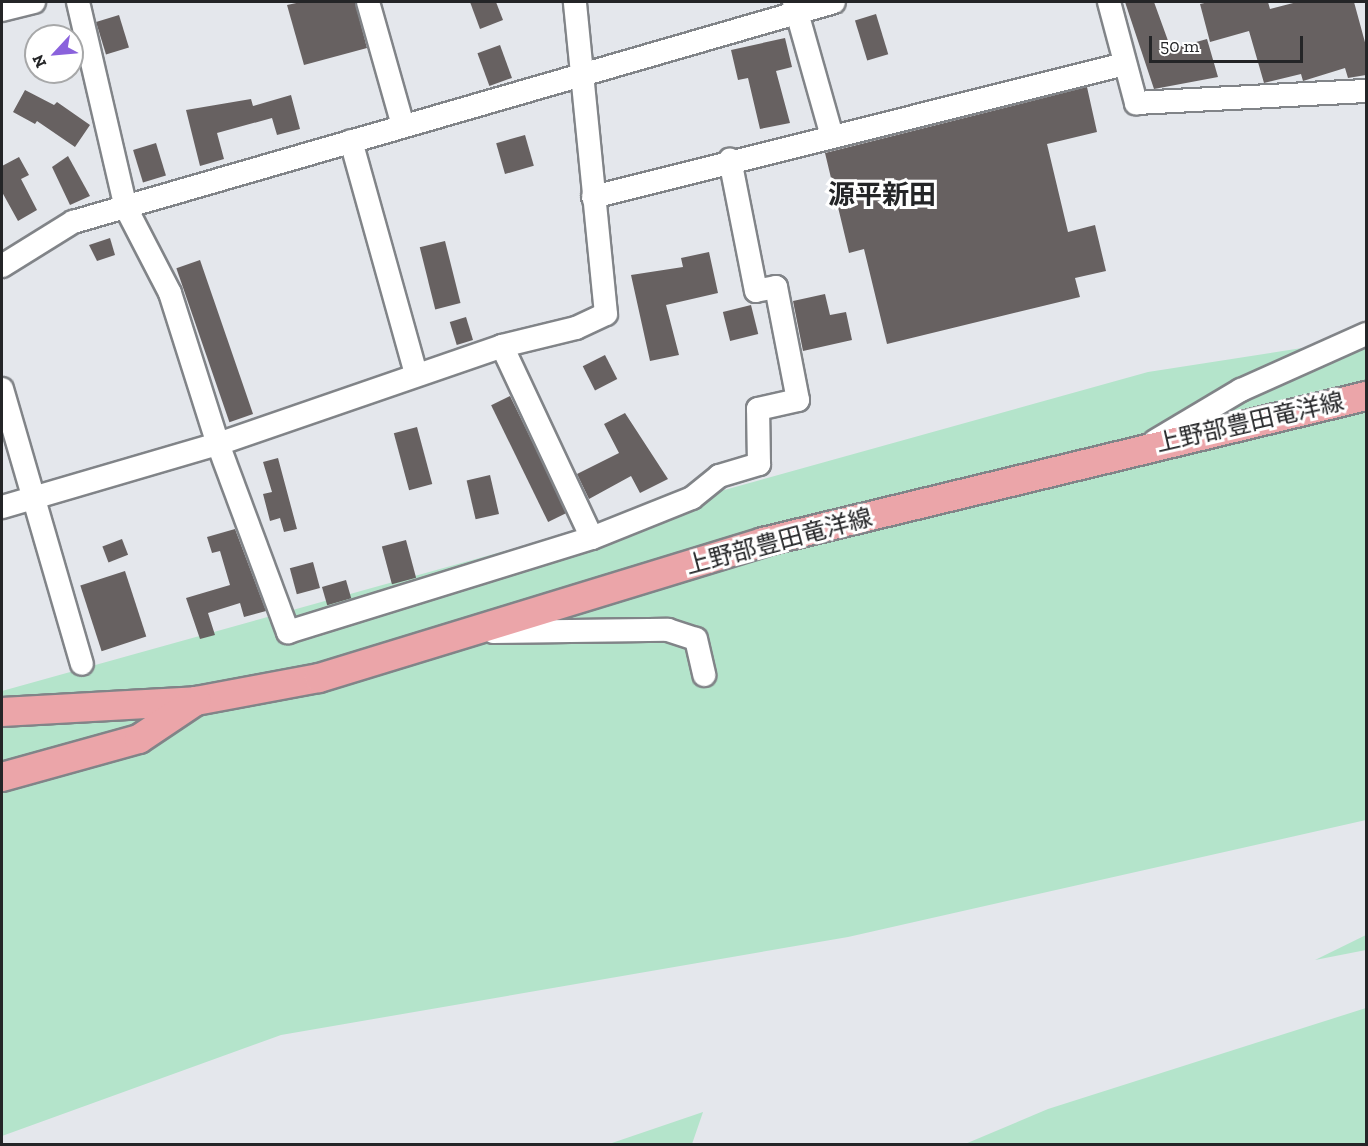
<!DOCTYPE html>
<meta charset="utf-8">
<style>
body{margin:0}
#map{position:relative;width:1368px;height:1146px;overflow:hidden;background:#e4e7ec;font-family:"Zilla Slab","Noto Sans JP",serif}
div>[style]{position:absolute}
[style*='--x']{left:calc(var(--x)*1px);top:calc(var(--y)*1px);width:calc(var(--w)*1px);rotate:calc(var(--a)*1deg)}
.green>*{inset:0;background:#b4e4cb}
.building>*{inset:0;background:#676161;transform-origin:0 0}
.roads{filter:drop-shadow(2px 0 #818488) drop-shadow(-2px 0 #818488) drop-shadow(0 2px #818488) drop-shadow(0 -2px #818488)}
.minor>*{height:22px;margin:-11px;padding:0 11px;transform-origin:11px;border-radius:11px;background:#fff}
.major>*{height:28px;margin:-14px;padding:0 14px;transform-origin:14px;border-radius:14px;background:#eba5a9}
span{translate:-50% -50%;white-space:nowrap;text-align:center;line-height:1.15;-webkit-text-stroke:6px #fff;paint-order:stroke}
.street-label{font-size:24px;color:#242527}
.quarter-label{font-size:27px;color:#242527;font-weight:700}
.frame{position:absolute;inset:0;border:3px solid #242527;pointer-events:none}
.north{position:absolute;left:24px;top:24px;width:60px;height:60px;box-sizing:border-box;background:#fff;border:2px solid #a7a8a9;border-radius:50%;rotate:244deg;font-size:16px;font-weight:700;line-height:24px;text-align:center;color:#242527}
.north::after{content:'';display:block;margin:auto;width:21px;height:27px;background:#8a62dc;clip-path:polygon(50% 0,100% 100%,50% 72%,0 100%)}
.scale{position:absolute;left:1149px;top:36px;width:154px;height:27px;box-sizing:border-box;border:3px solid #242527;border-top:0;padding-left:8px;font-size:18px;line-height:21px;white-space:nowrap;color:#242527;-webkit-text-stroke:4px #fff;paint-order:stroke}
</style>
<div id="map">
<div class="green">
<i style="clip-path:polygon(1366px 338px,1366px 820px,848px 937px,281px 1035px,2px 1136px,2px 691px,1148px 372px)"></i>
<i style="clip-path:polygon(1366px 935px,1366px 950px,1315px 960px)"></i>
<i style="clip-path:polygon(1366px 1008px,1366px 1144px,965px 1144px,1048px 1109px)"></i>
<i style="clip-path:polygon(703px 1112px,692px 1144px,609px 1144px)"></i>
</div>
<div class="building">
<i style="clip-path:polygon(301px 2px,355px 2px,367px 48px,304px 65px,287px 5px)"></i>
<i style="clip-path:polygon(470px 2px,496px 2px,503px 20px,480px 29px)"></i>
<i style="clip-path:polygon(1125px 2px,1154px 2px,1171px 49px,1207px 39px,1218px 77px,1154px 89px)"></i>
<i style="clip-path:polygon(1209px 2px,1268px 2px,1270px 9px,1297px 2px,1354px 2px,1366px 46px,1366px 75px,1348px 78px,1345px 68px,1303px 81px,1301px 74px,1264px 83px,1249px 31px,1210px 42px,1200px 4px)"></i>
<i style="left:876px;top:14px;width:42px;height:22px;rotate:73deg"></i>
<i style="left:119px;top:15px;width:34px;height:24px;rotate:73deg"></i>
<i style="clip-path:polygon(785px 38px,792px 67px,776px 71px,790px 123px,760px 129px,748px 78px,738px 80px,731px 50px)"></i>
<i style="left:500px;top:45px;width:35px;height:24px;rotate:70deg"></i>
<i style="clip-path:polygon(1087px 87px,1097px 132px,1047px 144px,1068px 232px,1095px 225px,1106px 271px,1075px 278px,1080px 297px,887px 344px,864px 249px,849px 253px,825px 153px)"></i>
<i style="clip-path:polygon(25px 90px,54px 105px,57px 102px,90px 125px,75px 147px,37px 121px,35px 124px,13px 112px)"></i>
<i style="clip-path:polygon(291px 95px,300px 129px,277px 135px,272px 118px,217px 133px,224px 159px,200px 166px,186px 110px,251px 99px,253px 106px)"></i>
<i style="left:525px;top:135px;width:32px;height:30px;rotate:74deg"></i>
<i style="left:156px;top:143px;width:34px;height:24px;rotate:73deg"></i>
<i style="clip-path:polygon(68px 156px,90px 196px,70px 205px,52px 167px)"></i>
<i style="clip-path:polygon(19px 157px,29px 175px,21px 179px,37px 210px,18px 221px,2px 192px,2px 166px)"></i>
<i style="clip-path:polygon(110px 238px,115px 255px,97px 261px,89px 245px)"></i>
<i style="left:445px;top:241px;width:64px;height:26px;rotate:76deg"></i>
<i style="clip-path:polygon(709px 252px,718px 293px,666px 305px,679px 355px,650px 361px,631px 275px,683px 267px,681px 258px)"></i>
<i style="left:200px;top:260px;width:163px;height:25px;rotate:71deg"></i>
<i style="clip-path:polygon(825px 294px,830px 315px,846px 312px,852px 340px,803px 351px,793px 301px)"></i>
<i style="left:751px;top:305px;width:30px;height:29px;rotate:76deg"></i>
<i style="left:466px;top:317px;width:24px;height:17px;rotate:73deg"></i>
<i style="left:605px;top:355px;width:27px;height:25px;rotate:63deg"></i>
<i style="left:510px;top:396px;width:130px;height:21px;rotate:64deg"></i>
<i style="clip-path:polygon(625px 413px,668px 479px,640px 493px,631px 476px,589px 499px,577px 474px,619px 453px,604px 424px)"></i>
<i style="left:417px;top:427px;width:59px;height:24px;rotate:75deg"></i>
<i style="clip-path:polygon(278px 458px,297px 529px,284px 532px,280px 518px,270px 521px,263px 494px,272px 492px,263px 462px)"></i>
<i style="left:490px;top:475px;width:40px;height:24px;rotate:77deg"></i>
<i style="clip-path:polygon(235px 529px,266px 611px,244px 617px,240px 603px,208px 613px,215px 635px,200px 639px,186px 598px,230px 585px,220px 551px,212px 553px,207px 537px)"></i>
<i style="left:122px;top:539px;width:17px;height:21px;rotate:69deg"></i>
<i style="left:406px;top:540px;width:39px;height:25px;rotate:75deg"></i>
<i style="left:313px;top:562px;width:27px;height:24px;rotate:75deg"></i>
<i style="left:125px;top:571px;width:69px;height:47px;rotate:72deg"></i>
<i style="left:346px;top:580px;width:19px;height:25px;rotate:74deg"></i>
</div>
<div class="roads">
<div class="minor">
<i style="--x:78;--y:2;--w:212;--a:76.9"></i>
<i style="--x:126;--y:208;--w:96;--a:62.6"></i>
<i style="--x:170;--y:293;--w:158;--a:72.4"></i>
<i style="--x:218;--y:444;--w:201;--a:69.6"></i>
<i style="--x:288;--y:632;--w:318;--a:-17.2"></i>
<i style="--x:592;--y:538;--w:108;--a:-21.8"></i>
<i style="--x:692;--y:498;--w:35;--a:-39"></i>
<i style="--x:719;--y:476;--w:42;--a:-16.7"></i>
<i style="--x:759;--y:464;--w:55;--a:-91"></i>
<i style="--x:758;--y:409;--w:41;--a:-12.7"></i>
<i style="--x:798;--y:400;--w:115;--a:-101"></i>
<i style="--x:776;--y:287;--w:20;--a:169"></i>
<i style="--x:756;--y:291;--w:134;--a:-101.2"></i>
<i style="--x:368;--y:2;--w:129;--a:74.2"></i>
<i style="--x:794;--y:2;--w:136;--a:74.2"></i>
<i style="--x:1109;--y:2;--w:105;--a:75"></i>
<i style="--x:1136;--y:103;--w:230;--a:-3"></i>
<i style="--x:2;--y:10;--w:33;--a:-14"></i>
<i style="--x:351;--y:141;--w:242;--a:74.4"></i>
<i style="--x:593;--y:197;--w:548;--a:-14.04"></i>
<i style="--x:2;--y:266;--w:84;--a:-31.8"></i>
<i style="--x:73;--y:222;--w:792;--a:-16.12"></i>
<i style="--x:502;--y:346;--w:212;--a:64.9"></i>
<i style="--x:2;--y:389;--w:286;--a:73.8"></i>
<i style="--x:1155;--y:441;--w:100;--a:-30.7"></i>
<i style="--x:1241;--y:390;--w:137;--a:-24.1"></i>
<i style="--x:2;--y:507;--w:225;--a:-16.3"></i>
<i style="--x:218;--y:444;--w:300;--a:-19"></i>
<i style="--x:502;--y:346;--w:76;--a:-13.7"></i>
<i style="--x:576;--y:328;--w:33;--a:-25"></i>
<i style="--x:606;--y:314;--w:314;--a:-95.7"></i>
<i style="--x:493;--y:632;--w:175;--a:-0.7"></i>
<i style="--x:668;--y:630;--w:29;--a:18"></i>
<i style="--x:696;--y:639;--w:37;--a:77"></i>
</div>
<div class="major">
<i style="--x:2;--y:712;--w:194;--a:-3.2"></i>
<i style="--x:196;--y:701;--w:125;--a:-10.6"></i>
<i style="--x:319;--y:678;--w:464;--a:-17"></i>
<i style="--x:763;--y:542;--w:620;--a:-13.61"></i>
<i style="--x:2;--y:777;--w:142;--a:-15.5"></i>
<i style="--x:139;--y:739;--w:69;--a:-33.7"></i>
</div>
</div>
<div class="street-label">
<span style="left:1250px;top:422px;rotate:-13deg">上野部豊田竜洋線</span>
<span style="left:779px;top:541px;rotate:-15deg">上野部豊田竜洋線</span>
</div>
<div class="quarter-label">
<span style="left:882px;top:196px">源平新田</span>
</div>
<div class="frame"></div>
<div class="north">N</div>
<div class="scale">50 m</div>
</div>
